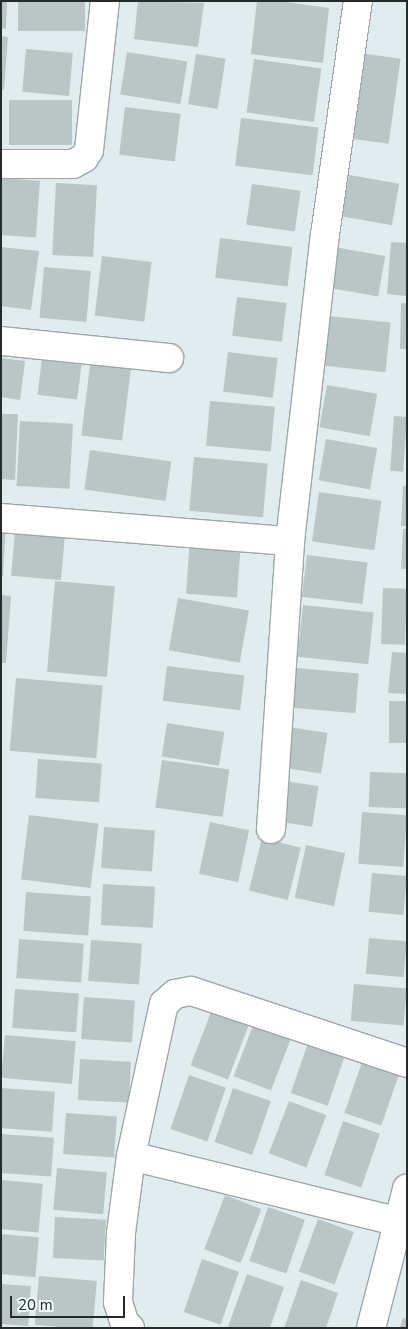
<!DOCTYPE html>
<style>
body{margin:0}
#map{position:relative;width:408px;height:1329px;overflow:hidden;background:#e0eced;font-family:"Nunito Sans",sans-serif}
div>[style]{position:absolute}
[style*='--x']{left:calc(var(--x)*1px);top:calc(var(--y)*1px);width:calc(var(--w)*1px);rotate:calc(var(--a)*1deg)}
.building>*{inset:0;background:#bac5c6;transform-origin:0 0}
.roads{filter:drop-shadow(1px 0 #9ca8a8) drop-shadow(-1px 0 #9ca8a8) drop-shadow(0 1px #9ca8a8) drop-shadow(0 -1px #9ca8a8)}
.minor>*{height:28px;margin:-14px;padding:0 14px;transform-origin:14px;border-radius:14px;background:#fff}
span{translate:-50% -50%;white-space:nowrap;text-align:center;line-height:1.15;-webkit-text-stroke:4px #edfafa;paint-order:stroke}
.frame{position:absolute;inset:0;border:2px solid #252a2a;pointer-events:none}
.scale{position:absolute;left:10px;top:1296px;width:115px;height:22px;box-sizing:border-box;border:2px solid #252a2a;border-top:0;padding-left:6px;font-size:15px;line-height:18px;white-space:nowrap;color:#252a2a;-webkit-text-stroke:4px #edfafa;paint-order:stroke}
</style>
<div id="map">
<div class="building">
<i style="clip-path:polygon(1px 1px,7px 1px,6px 29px,1px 28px)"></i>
<i style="left:18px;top:1px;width:67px;height:30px"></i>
<i style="clip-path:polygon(138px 1px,204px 3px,198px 47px,134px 39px)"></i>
<i style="clip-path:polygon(257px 1px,279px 1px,329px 8px,323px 63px,251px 54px)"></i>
<i style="clip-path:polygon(1px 36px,8px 37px,4px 90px,1px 89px)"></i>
<i style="left:26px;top:49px;width:47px;height:43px;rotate:5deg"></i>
<i style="left:127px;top:52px;width:61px;height:43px;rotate:9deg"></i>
<i style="left:360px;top:53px;width:41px;height:86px;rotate:8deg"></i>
<i style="left:196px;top:54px;width:30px;height:51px;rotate:9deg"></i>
<i style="left:254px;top:59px;width:68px;height:54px;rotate:8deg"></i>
<i style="left:9px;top:100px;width:63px;height:45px"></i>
<i style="left:125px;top:107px;width:56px;height:48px;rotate:7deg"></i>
<i style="left:241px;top:118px;width:78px;height:48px;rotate:7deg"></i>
<i style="left:349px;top:175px;width:51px;height:42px;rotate:10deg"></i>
<i style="left:1px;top:178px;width:39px;height:57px;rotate:4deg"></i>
<i style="left:56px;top:183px;width:41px;height:72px;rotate:3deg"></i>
<i style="left:252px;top:184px;width:49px;height:41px;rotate:8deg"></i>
<i style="left:220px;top:238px;width:73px;height:40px;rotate:7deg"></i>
<i style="clip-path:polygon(391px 242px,407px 243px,407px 296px,387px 294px)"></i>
<i style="clip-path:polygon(1px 247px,39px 251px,31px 310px,1px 306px)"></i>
<i style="left:334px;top:247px;width:52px;height:41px;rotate:10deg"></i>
<i style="left:102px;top:256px;width:50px;height:60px;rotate:7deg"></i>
<i style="left:44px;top:267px;width:47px;height:51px;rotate:5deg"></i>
<i style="left:237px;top:297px;width:50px;height:39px;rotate:7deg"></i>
<i style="clip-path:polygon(401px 303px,407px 303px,407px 349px,400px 349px)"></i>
<i style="left:329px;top:316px;width:62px;height:50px;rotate:6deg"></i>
<i style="left:228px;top:352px;width:50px;height:40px;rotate:7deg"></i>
<i style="left:91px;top:357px;width:41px;height:79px;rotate:7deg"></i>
<i style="clip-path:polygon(1px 358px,25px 361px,20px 400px,1px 397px)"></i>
<i style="left:42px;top:358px;width:40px;height:37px;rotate:7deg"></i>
<i style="left:327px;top:385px;width:51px;height:43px;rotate:10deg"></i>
<i style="left:210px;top:401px;width:65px;height:45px;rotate:5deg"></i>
<i style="clip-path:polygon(1px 414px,18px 414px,15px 480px,1px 479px)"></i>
<i style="left:394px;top:416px;width:13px;height:55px;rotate:4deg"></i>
<i style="left:20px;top:421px;width:53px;height:65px;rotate:3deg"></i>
<i style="left:326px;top:439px;width:52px;height:42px;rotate:10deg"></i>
<i style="left:90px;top:450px;width:82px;height:40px;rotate:8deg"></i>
<i style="left:194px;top:457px;width:74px;height:54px;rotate:5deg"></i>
<i style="clip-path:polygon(403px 486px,407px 486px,407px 526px,401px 526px)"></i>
<i style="left:319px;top:492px;width:63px;height:50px;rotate:8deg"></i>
<i style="left:16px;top:520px;width:50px;height:56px;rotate:5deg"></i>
<i style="clip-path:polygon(1px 523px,6px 523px,3px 576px,1px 576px)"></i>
<i style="clip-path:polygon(403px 529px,407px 529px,407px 569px,401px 569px)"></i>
<i style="left:190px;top:538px;width:51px;height:56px;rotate:4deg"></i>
<i style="left:307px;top:555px;width:61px;height:42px;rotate:7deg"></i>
<i style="left:55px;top:581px;width:60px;height:91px;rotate:5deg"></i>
<i style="left:383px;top:588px;width:24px;height:56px;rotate:2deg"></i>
<i style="clip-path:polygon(1px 595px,11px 596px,6px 663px,1px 663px)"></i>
<i style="left:178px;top:598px;width:72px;height:53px;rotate:10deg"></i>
<i style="left:303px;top:605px;width:71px;height:52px;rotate:6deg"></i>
<i style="clip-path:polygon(392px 652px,407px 653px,407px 694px,388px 693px)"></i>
<i style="left:167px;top:666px;width:78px;height:35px;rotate:7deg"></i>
<i style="left:296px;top:668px;width:63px;height:40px;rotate:5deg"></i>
<i style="left:16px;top:678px;width:87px;height:73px;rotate:5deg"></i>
<i style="left:389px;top:701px;width:18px;height:42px"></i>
<i style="left:167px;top:723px;width:58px;height:34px;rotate:9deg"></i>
<i style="left:289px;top:727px;width:39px;height:41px;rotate:9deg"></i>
<i style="left:38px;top:759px;width:64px;height:39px;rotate:4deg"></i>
<i style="left:162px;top:760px;width:68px;height:48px;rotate:8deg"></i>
<i style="left:370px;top:772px;width:37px;height:35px;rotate:2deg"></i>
<i style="left:279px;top:780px;width:40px;height:41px;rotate:9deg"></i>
<i style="left:362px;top:812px;width:45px;height:52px;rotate:4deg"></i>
<i style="left:29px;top:815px;width:70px;height:65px;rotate:7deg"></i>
<i style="left:210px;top:822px;width:40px;height:53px;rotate:12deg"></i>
<i style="left:104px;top:827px;width:51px;height:41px;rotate:4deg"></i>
<i style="left:262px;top:838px;width:40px;height:54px;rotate:14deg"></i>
<i style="left:306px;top:845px;width:40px;height:54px;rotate:12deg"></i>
<i style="left:372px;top:873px;width:35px;height:39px;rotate:5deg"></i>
<i style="left:103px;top:884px;width:52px;height:41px;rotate:3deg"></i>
<i style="left:26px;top:892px;width:65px;height:39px;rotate:4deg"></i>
<i style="left:369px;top:938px;width:38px;height:36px;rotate:5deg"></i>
<i style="left:19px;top:939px;width:65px;height:39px;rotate:4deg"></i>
<i style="left:91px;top:940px;width:51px;height:41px;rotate:4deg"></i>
<i style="left:354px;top:984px;width:53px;height:37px;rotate:5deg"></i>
<i style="left:15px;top:989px;width:64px;height:39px;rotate:4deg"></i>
<i style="left:84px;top:997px;width:51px;height:42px;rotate:4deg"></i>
<i style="left:211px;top:1012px;width:40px;height:57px;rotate:21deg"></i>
<i style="left:254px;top:1023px;width:40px;height:57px;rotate:21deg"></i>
<i style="left:5px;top:1035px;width:71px;height:43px;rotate:5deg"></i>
<i style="left:309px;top:1040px;width:39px;height:56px;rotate:19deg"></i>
<i style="left:80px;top:1059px;width:51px;height:41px;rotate:3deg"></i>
<i style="left:363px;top:1059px;width:39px;height:57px;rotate:19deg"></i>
<i style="left:189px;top:1075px;width:39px;height:57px;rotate:19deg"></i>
<i style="left:1px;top:1088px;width:54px;height:40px;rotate:4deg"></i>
<i style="left:233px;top:1088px;width:40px;height:57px;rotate:19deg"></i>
<i style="left:289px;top:1101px;width:40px;height:56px;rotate:21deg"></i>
<i style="left:66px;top:1113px;width:51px;height:41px;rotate:4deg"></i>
<i style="left:343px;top:1121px;width:39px;height:57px;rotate:19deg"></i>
<i style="left:1px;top:1134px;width:53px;height:39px;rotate:4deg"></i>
<i style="left:57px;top:1168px;width:50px;height:42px;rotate:5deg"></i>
<i style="left:1px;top:1180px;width:42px;height:49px;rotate:5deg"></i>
<i style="left:225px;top:1195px;width:39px;height:58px;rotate:21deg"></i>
<i style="left:268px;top:1207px;width:39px;height:57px;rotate:19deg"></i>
<i style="left:55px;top:1217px;width:51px;height:41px;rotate:3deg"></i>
<i style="left:318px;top:1219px;width:38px;height:56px;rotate:20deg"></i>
<i style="left:1px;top:1234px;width:38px;height:40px;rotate:5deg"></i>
<i style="left:202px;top:1259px;width:39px;height:56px;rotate:19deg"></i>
<i style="clip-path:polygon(247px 1274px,284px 1287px,270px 1328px,228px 1327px)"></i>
<i style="left:39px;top:1276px;width:58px;height:49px;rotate:5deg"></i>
<i style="clip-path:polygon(301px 1280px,338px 1293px,326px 1328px,284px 1328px)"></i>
<i style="left:1px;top:1284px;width:30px;height:40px;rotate:4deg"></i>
<i style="clip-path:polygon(403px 1318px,407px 1319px,407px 1328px,400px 1328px)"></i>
</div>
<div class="roads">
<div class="minor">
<i style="--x:1;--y:164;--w:72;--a:0"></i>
<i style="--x:73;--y:164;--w:13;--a:-29"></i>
<i style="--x:84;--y:158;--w:9;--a:-58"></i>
<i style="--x:89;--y:150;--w:150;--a:-83.9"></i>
<i style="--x:1;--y:341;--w:169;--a:5.8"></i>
<i style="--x:1;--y:518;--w:290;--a:4.6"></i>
<i style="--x:271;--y:829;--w:289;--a:-86.2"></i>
<i style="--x:290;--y:541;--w:308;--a:-83.5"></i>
<i style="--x:325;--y:235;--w:236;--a:-82"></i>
<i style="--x:131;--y:1156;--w:284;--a:13.8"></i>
<i style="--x:130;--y:1328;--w:6;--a:-141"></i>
<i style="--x:125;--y:1324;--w:23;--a:-108"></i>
<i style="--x:118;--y:1302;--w:69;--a:-87.5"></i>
<i style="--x:121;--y:1233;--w:78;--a:-82.6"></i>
<i style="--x:131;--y:1156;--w:156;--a:-77.8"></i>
<i style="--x:164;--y:1004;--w:15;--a:-42"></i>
<i style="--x:175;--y:994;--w:16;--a:-11"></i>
<i style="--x:191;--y:991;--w:228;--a:18.4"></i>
<i style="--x:371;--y:1328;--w:144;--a:-75.5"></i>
</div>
</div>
<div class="frame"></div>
<div class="scale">20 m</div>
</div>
